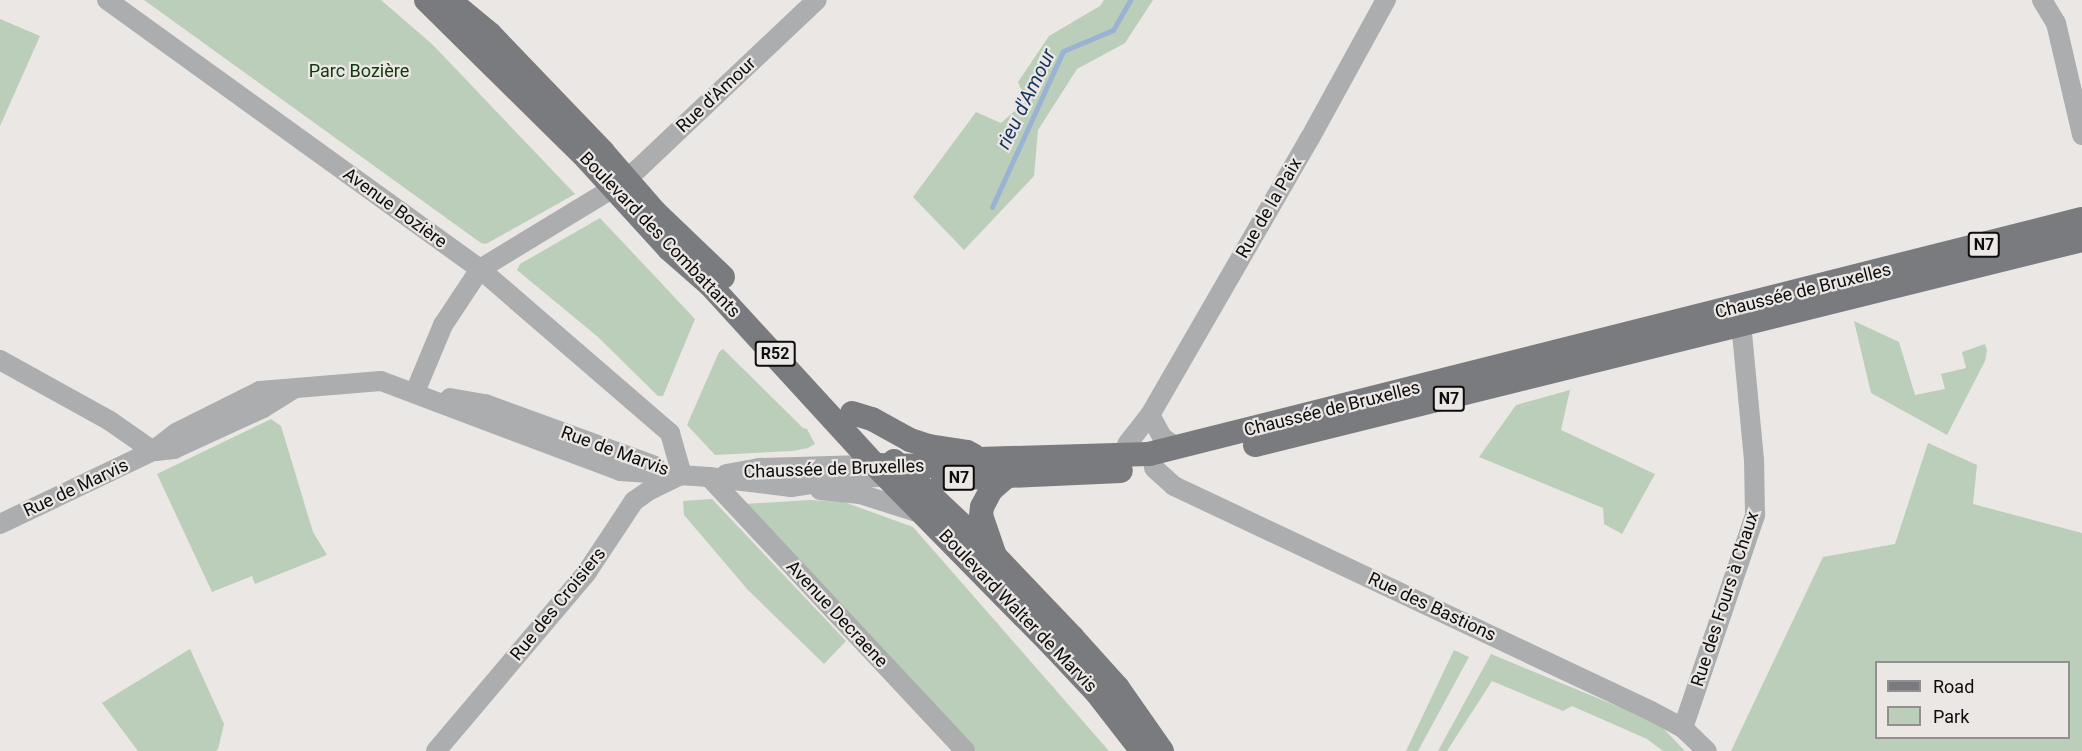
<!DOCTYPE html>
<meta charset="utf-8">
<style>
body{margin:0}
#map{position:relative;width:2082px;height:751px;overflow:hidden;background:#ebe7e4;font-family:Roboto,sans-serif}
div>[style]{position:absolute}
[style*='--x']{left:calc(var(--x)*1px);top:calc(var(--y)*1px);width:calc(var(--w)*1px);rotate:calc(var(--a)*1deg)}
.green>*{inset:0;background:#bbceb9}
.stream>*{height:5px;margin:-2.5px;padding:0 2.5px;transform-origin:2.5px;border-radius:2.5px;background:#9bb3d3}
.minor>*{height:20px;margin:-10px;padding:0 10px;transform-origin:10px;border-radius:10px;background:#abadae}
.major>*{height:24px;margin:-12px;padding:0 12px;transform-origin:12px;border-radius:12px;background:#797b7e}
span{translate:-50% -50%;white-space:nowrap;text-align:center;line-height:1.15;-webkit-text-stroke:4.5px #ebe7e4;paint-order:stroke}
.shield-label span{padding:2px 4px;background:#ebe7e4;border:2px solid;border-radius:4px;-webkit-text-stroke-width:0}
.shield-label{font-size:16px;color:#0e0c0c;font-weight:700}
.park-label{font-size:18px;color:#10380d}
.street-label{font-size:18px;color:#0e0c0c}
.water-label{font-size:20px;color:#15355f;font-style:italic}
.legend{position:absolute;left:1875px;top:661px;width:195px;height:78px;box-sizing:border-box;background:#ebe7e4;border:2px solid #938f8e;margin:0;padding:8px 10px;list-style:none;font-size:18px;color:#0e0c0c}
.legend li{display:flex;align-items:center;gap:12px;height:30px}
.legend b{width:30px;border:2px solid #938f8e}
</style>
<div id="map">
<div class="green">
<i style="clip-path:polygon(144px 0,381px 0,433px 45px,575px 194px,495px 239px,486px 244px,481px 243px)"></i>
<i style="clip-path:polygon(1104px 0,1153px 0,1125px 43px,1077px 69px,1038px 130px,1034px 176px,964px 250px,913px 197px,976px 112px,1001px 123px,1026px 101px,1018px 82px,1049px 36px,1100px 6px)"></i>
<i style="clip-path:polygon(0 19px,40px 36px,0 126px)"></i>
<i style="clip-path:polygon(600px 218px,695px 319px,663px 396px,658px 396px,598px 337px,517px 270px,520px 264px)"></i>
<i style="clip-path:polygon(1854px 321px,1899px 342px,1915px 395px,1945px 389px,1941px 374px,1966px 368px,1962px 352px,1985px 344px,1987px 350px,1985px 361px,1947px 435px,1871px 393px)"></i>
<i style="clip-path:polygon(723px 349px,803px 428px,807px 429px,815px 444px,808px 448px,792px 451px,715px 455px,687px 425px,719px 352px)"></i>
<i style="clip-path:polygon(1570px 390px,1561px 430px,1655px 474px,1622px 534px,1604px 524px,1603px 508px,1479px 457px,1516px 405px)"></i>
<i style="clip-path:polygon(271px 419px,281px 426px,313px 532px,327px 555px,255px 584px,252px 576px,212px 592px,157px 474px)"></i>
<i style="clip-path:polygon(evenodd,1928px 443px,1977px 465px,1973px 504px,2082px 533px,2082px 751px,1731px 751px,1823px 557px,1895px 544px,1928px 443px,1876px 662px,2068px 662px,2068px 738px,1876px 738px,1876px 662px)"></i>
<i style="clip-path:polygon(712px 499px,846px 641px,824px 664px,748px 590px,684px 515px,683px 501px)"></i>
<i style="clip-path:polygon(810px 500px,844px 502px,913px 527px,1109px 751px,976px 751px,745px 504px)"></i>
<i style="clip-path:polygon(190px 649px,224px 724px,218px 749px,216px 751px,138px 751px,102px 703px)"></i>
<i style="clip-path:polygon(1454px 650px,1469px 657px,1418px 751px,1406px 751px)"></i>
<i style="clip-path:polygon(1491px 654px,1658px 723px,1685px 751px,1663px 751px,1647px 739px,1572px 706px,1563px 711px,1492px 681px,1447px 751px,1438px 751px)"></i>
</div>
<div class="stream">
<i style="--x:992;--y:207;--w:171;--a:-65.5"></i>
<i style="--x:1063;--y:51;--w:54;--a:-22.8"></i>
<i style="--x:1113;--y:30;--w:34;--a:-60"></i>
</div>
<div class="minor">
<i style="--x:107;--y:0;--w:460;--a:35.8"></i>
<i style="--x:480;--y:269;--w:251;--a:40.8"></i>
<i style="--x:670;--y:433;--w:44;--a:74.1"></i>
<i style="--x:2042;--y:0;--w:27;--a:59"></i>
<i style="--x:2056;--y:23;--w:115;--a:76.9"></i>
<i style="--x:0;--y:360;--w:126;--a:29"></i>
<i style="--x:110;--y:421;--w:52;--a:34.9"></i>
<i style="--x:415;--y:392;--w:73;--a:-67.3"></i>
<i style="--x:443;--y:325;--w:67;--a:-56.5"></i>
<i style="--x:480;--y:269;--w:156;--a:-31.3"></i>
<i style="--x:613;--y:188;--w:31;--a:-37"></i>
<i style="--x:638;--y:169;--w:246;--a:-43.4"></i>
<i style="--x:450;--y:398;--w:36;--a:10"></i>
<i style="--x:485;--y:404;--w:181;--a:20"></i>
<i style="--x:1150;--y:415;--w:25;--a:61"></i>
<i style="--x:1162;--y:437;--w:19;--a:36"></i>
<i style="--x:156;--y:451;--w:18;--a:-6"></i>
<i style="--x:174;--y:449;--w:98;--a:-24.7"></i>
<i style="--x:263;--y:408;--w:34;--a:-32"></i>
<i style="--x:1122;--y:456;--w:14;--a:-65"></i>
<i style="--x:1128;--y:443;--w:36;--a:-52"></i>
<i style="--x:1150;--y:415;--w:320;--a:-60"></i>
<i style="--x:1310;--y:138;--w:158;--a:-61.2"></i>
<i style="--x:1154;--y:468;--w:27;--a:42"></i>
<i style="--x:1174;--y:486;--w:527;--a:25.25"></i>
<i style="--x:1651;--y:711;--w:36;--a:28"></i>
<i style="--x:1683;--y:728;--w:33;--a:44"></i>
<i style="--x:726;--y:474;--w:34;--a:-10"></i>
<i style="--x:759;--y:468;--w:105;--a:-1.6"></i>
<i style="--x:709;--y:477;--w:375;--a:46.9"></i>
<i style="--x:820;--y:490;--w:40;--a:5.7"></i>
<i style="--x:860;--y:494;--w:66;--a:17.6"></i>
<i style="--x:0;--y:524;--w:170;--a:-25.5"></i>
<i style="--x:153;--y:451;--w:29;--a:-38"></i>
<i style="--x:176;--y:433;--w:94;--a:-26.6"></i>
<i style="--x:260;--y:391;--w:121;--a:-4.7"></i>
<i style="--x:381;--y:381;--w:255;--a:20.6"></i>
<i style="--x:620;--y:471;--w:89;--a:3.9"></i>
<i style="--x:709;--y:477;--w:83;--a:7"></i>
<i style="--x:791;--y:487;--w:63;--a:-8.3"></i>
<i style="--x:853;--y:478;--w:34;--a:-2"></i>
<i style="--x:1683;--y:728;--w:225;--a:-71.3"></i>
<i style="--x:1755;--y:515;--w:55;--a:-91"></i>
<i style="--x:1754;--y:460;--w:149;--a:-95.4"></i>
<i style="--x:436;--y:751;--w:234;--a:-49.8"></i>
<i style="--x:587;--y:572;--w:85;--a:-56.5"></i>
<i style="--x:634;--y:501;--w:19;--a:-35"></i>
<i style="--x:650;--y:490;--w:32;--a:-26"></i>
</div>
<div class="major">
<i style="--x:426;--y:0;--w:225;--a:44.6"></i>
<i style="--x:586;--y:158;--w:123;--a:47.6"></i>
<i style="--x:669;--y:249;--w:55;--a:41.3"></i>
<i style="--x:710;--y:285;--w:244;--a:47.5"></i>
<i style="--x:875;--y:465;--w:254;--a:45.5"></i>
<i style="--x:1053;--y:646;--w:63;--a:46.9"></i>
<i style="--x:1096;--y:692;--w:75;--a:52.1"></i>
<i style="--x:449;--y:0;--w:53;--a:39.7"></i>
<i style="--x:490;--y:34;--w:163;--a:46.2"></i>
<i style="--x:603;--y:152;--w:79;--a:49.1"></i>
<i style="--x:655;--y:212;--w:94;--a:43.7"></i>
<i style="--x:852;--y:413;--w:21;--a:17"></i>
<i style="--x:872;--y:419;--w:43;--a:28.9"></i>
<i style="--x:910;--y:440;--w:20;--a:18"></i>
<i style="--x:929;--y:446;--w:38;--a:9"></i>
<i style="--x:967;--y:452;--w:7;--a:27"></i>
<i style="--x:1255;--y:445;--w:852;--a:-13.92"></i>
<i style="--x:894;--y:461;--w:139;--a:43.2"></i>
<i style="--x:995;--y:556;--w:113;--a:46.4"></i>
<i style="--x:1073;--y:638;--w:67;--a:48"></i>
<i style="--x:1118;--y:688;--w:77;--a:55.1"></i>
<i style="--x:875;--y:465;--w:52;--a:1.1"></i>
<i style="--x:927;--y:466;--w:52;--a:-7.7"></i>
<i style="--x:979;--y:459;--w:170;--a:-1.7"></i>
<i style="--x:1149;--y:454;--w:962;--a:-14.14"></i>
<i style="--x:943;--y:479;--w:178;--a:-2.6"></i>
<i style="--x:994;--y:553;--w:39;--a:-109"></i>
<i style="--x:981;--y:516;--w:9;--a:-84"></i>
<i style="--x:982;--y:507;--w:19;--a:-62"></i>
<i style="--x:991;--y:490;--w:21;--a:-41"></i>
</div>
<div class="shield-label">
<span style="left:1984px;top:245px">N7</span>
<span style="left:775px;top:354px">R52</span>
<span style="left:1449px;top:399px">N7</span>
<span style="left:959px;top:478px">N7</span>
</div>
<div class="park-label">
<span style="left:359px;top:71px">Parc Bozière</span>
</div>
<div class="street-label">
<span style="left:716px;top:95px;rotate:-43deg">Rue d'Amour</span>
<span style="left:395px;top:208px;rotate:36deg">Avenue Bozière</span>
<span style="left:1269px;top:208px;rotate:-60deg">Rue de la Paix</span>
<span style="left:660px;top:235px;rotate:46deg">Boulevard des Combattants</span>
<span style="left:1803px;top:291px;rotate:-14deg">Chaussée de Bruxelles</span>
<span style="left:1332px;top:409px;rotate:-14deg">Chaussée de Bruxelles</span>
<span style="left:615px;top:451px;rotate:20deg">Rue de Marvis</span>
<span style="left:834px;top:469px;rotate:-2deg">Chaussée de Bruxelles</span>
<span style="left:76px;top:488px;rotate:-25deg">Rue de Marvis</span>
<span style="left:1725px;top:599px;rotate:-72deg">Rue des Fours à Chaux</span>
<span style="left:558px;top:604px;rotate:-51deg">Rue des Croisiers</span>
<span style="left:1432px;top:607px;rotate:25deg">Rue des Bastions</span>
<span style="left:1018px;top:611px;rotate:46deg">Boulevard Walter de Marvis</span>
<span style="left:837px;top:614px;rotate:47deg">Avenue Decraene</span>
</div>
<div class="water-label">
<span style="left:1026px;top:99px;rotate:-64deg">rieu d'Amour</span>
</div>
<ul class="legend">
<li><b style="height:8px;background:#797b7e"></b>Road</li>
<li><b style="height:16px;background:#bbceb9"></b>Park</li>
</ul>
</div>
